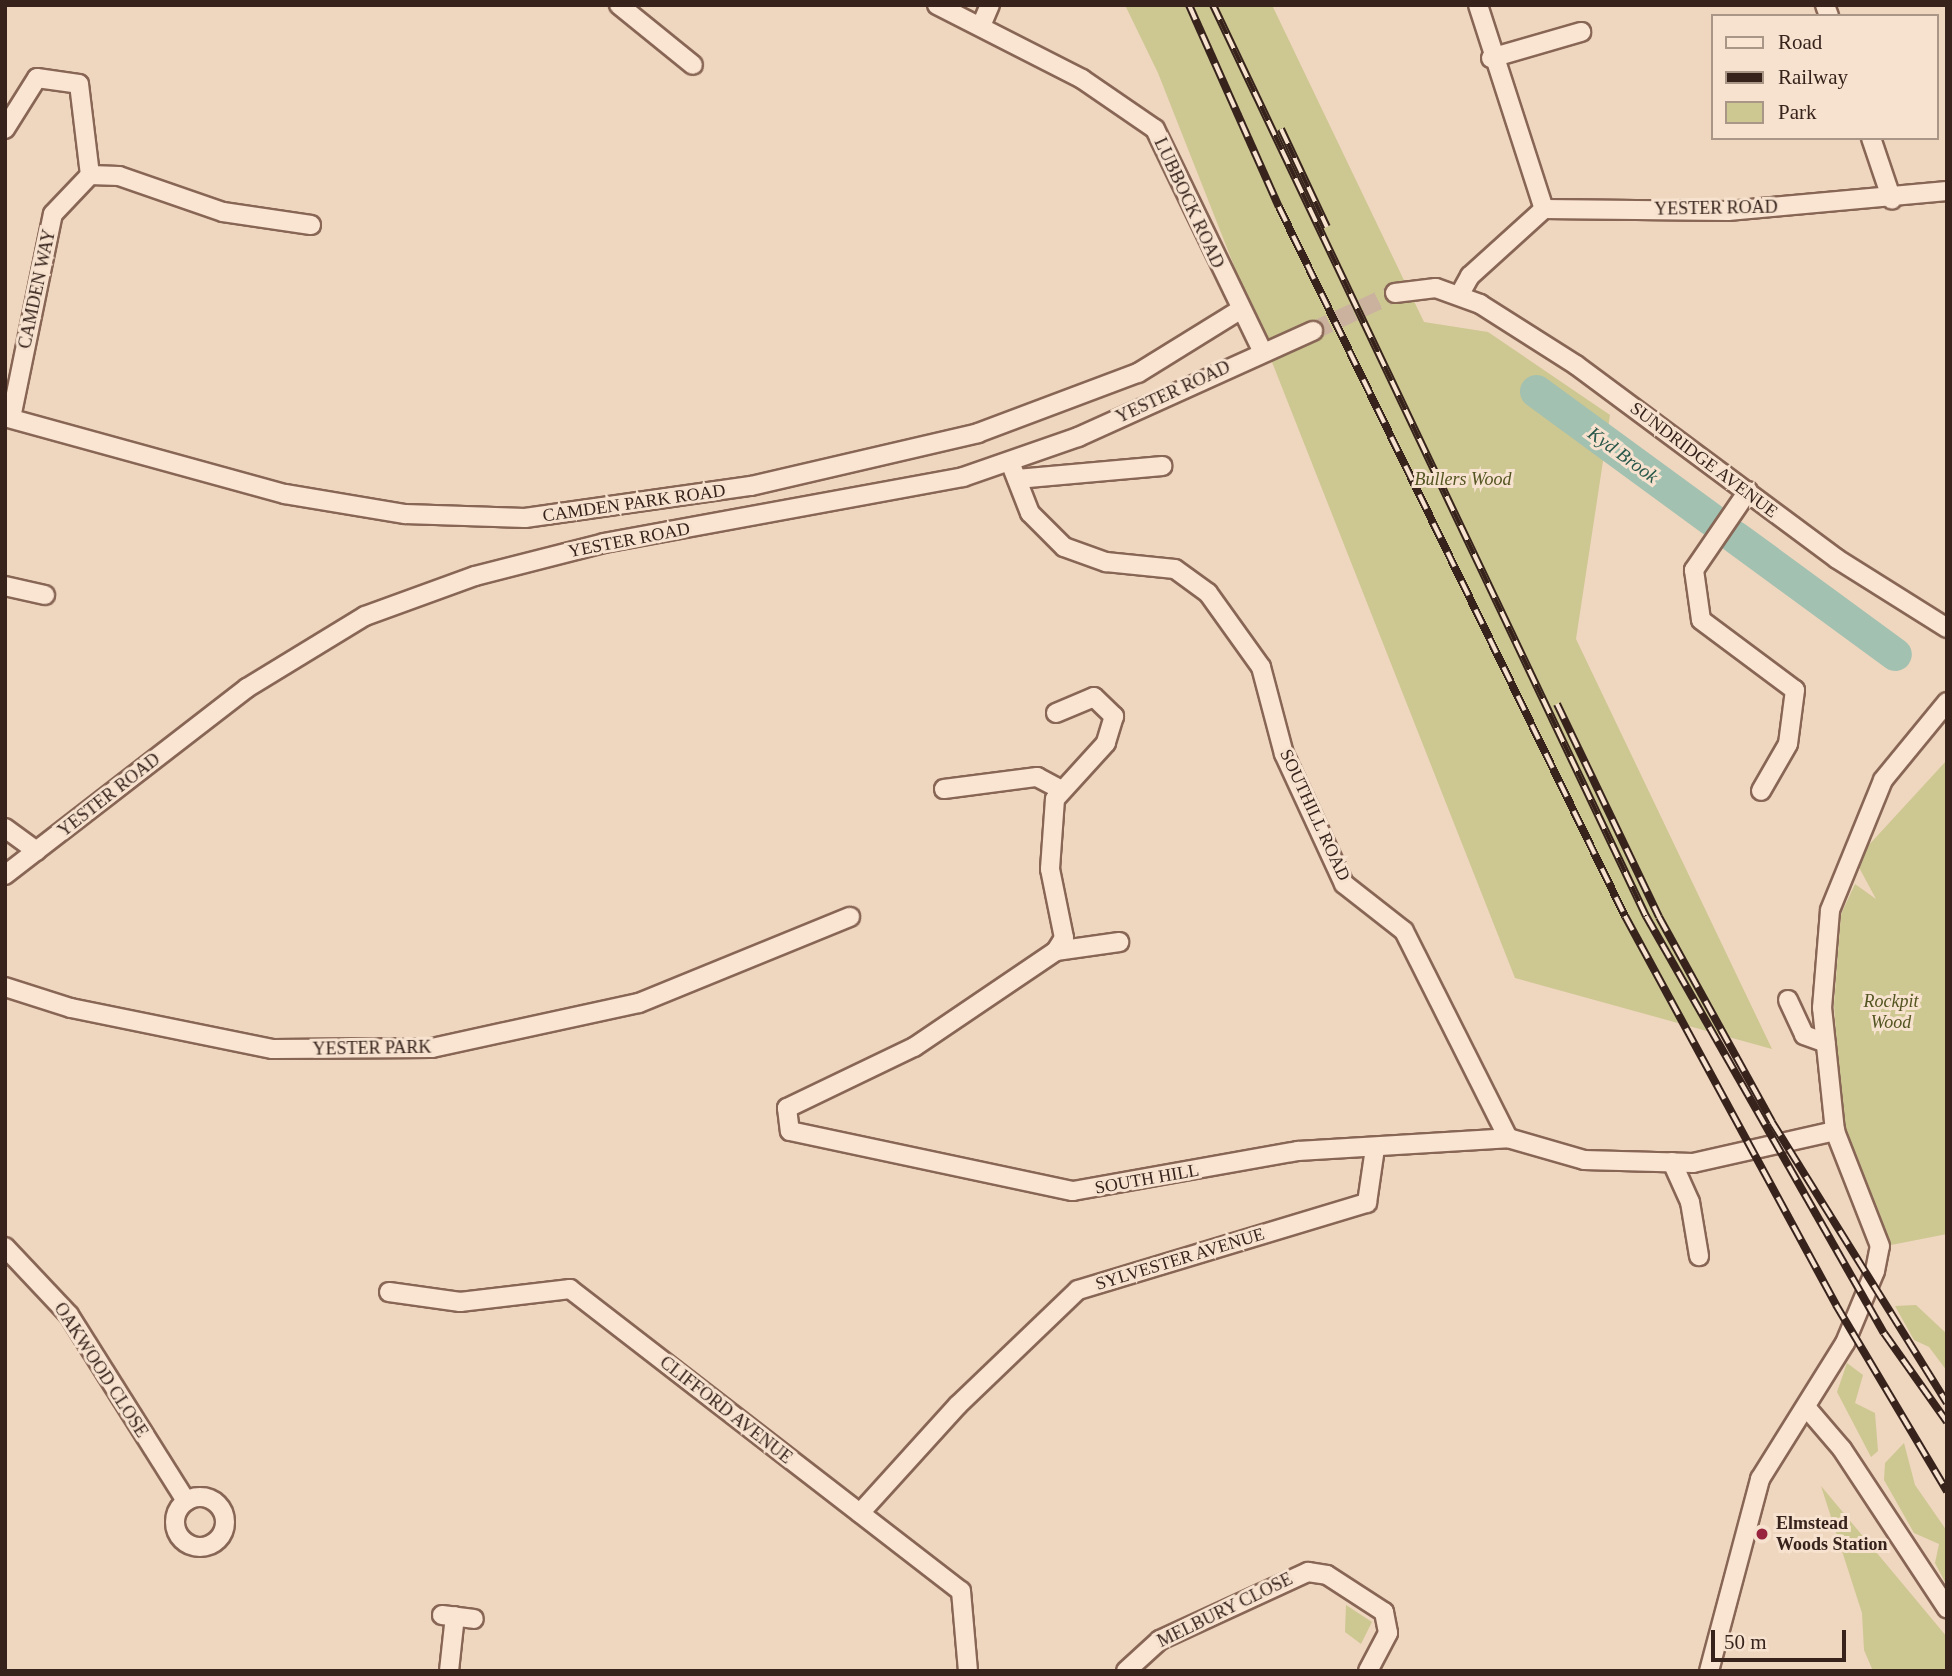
<!DOCTYPE html>
<style>
body{margin:0}
#map{position:relative;width:1952px;height:1676px;overflow:hidden;background:#efd6be;font-family:Georgia,serif}
div>[style]{position:absolute}
[style*='--x']{left:calc(var(--x)*1px);top:calc(var(--y)*1px);width:calc(var(--w)*1px);rotate:calc(var(--a)*1deg)}
.green>*{inset:0;background:#cdc792}
.river>*{height:33px;margin:-16.5px;padding:0 16.5px;transform-origin:16.5px;border-radius:16.5px;background:#a2c1b1}
.minor-tunnel>*{height:18px;margin-top:-9px;transform-origin:0;background:repeating-linear-gradient(90deg,#cab29e 0 18px,transparent 0 27px)}
.roads{filter:drop-shadow(2px 0 #886656) drop-shadow(-2px 0 #886656) drop-shadow(0 2px #886656) drop-shadow(0 -2px #886656)}
.minor>*{height:18px;margin:-9px;padding:0 9px;transform-origin:9px;border-radius:9px;background:#fae5d2}
.minor>.ring{margin:-9px;padding:0;box-sizing:content-box;background:none;border:18px solid #fae5d2;border-radius:50%}
.rail>*{height:8px;margin-top:-4px;transform-origin:0;background:repeating-linear-gradient(90deg,#f6e2ce 0 16px,#37231c 0 32px);box-sizing:border-box;border-block:2px solid #37231c}
.dots>*{width:19px;height:19px;translate:-50% -50%;box-sizing:border-box;border:4px solid #f6e2ce;border-radius:50%}
span{translate:-50% -50%;white-space:nowrap;text-align:center;line-height:1.15;-webkit-text-stroke:6px #f6e2ce;paint-order:stroke}
.street-label{font-size:18px;color:#37231c}
.park-label{font-size:18px;color:#535421;font-style:italic}
.poi-label{font-size:18px;color:#37231c;font-weight:700}
.left{translate:0 -50%;text-align:left}
.water-label{font-size:19px;color:#2a584b;font-style:italic}
.frame{position:absolute;inset:0;border:7px solid #37231c;pointer-events:none}
.legend{position:absolute;left:1711px;top:14px;width:228px;height:126px;box-sizing:border-box;background:#f6e2ce;border:2px solid #aa9687;margin:0;padding:9px 12px;list-style:none;font-size:21px;color:#37231c}
.legend li{display:flex;align-items:center;gap:14px;height:35px}
.legend b{width:35px;border:2px solid #aa9687}
.scale{position:absolute;left:1711px;top:1630px;width:135px;height:32px;box-sizing:border-box;border:4px solid #37231c;border-top:0;padding-left:9px;font-size:21px;line-height:24px;white-space:nowrap;color:#37231c;-webkit-text-stroke:5px #f6e2ce;paint-order:stroke}
</style>
<div id="map">
<div class="green">
<i style="clip-path:polygon(1125px 5px,1272px 5px,1424px 322px,1488px 332px,1610px 415px,1576px 639px,1772px 1049px,1515px 978px,1158px 73px)"></i>
<i style="clip-path:polygon(1947px 760px,1947px 1234px,1891px 1245px,1843px 1129px,1834px 1005px,1841px 914px,1855px 884px,1876px 899px,1855px 860px)"></i>
<i style="clip-path:polygon(1916px 1305px,1947px 1334px,1947px 1371px,1929px 1347px,1914px 1340px,1895px 1306px)"></i>
<i style="clip-path:polygon(1847px 1363px,1863px 1375px,1855px 1403px,1875px 1413px,1878px 1451px,1871px 1457px,1837px 1392px)"></i>
<i style="clip-path:polygon(1904px 1443px,1915px 1485px,1947px 1531px,1947px 1586px,1935px 1563px,1939px 1544px,1914px 1533px,1884px 1480px,1885px 1463px)"></i>
<i style="clip-path:polygon(1821px 1486px,1947px 1637px,1947px 1671px,1873px 1671px,1864px 1650px,1862px 1613px)"></i>
<i style="clip-path:polygon(1346px 1605px,1372px 1622px,1361px 1644px,1345px 1632px)"></i>
</div>
<div class="river">
<i style="--x:1536;--y:391;--w:217;--a:36.2"></i>
<i style="--x:1735;--y:537;--w:198;--a:36.2"></i>
</div>
<div class="minor-tunnel">
<i style="--x:1313;--y:331;--w:90;--a:-24.9"></i>
</div>
<div class="roads">
<div class="minor">
<i style="--x:619;--y:5;--w:95;--a:39"></i>
<i style="--x:937;--y:5;--w:163;--a:27"></i>
<i style="--x:1082;--y:79;--w:88;--a:34.4"></i>
<i style="--x:1155;--y:129;--w:246;--a:64.2"></i>
<i style="--x:1478;--y:5;--w:214;--a:72.1"></i>
<i style="--x:1825;--y:5;--w:12;--a:70"></i>
<i style="--x:981;--y:26;--w:23;--a:-67"></i>
<i style="--x:1491;--y:58;--w:94;--a:-16.1"></i>
<i style="--x:5;--y:129;--w:60;--a:-57.9"></i>
<i style="--x:37;--y:78;--w:42;--a:8.1"></i>
<i style="--x:79;--y:84;--w:92;--a:83.1"></i>
<i style="--x:90;--y:175;--w:29;--a:2"></i>
<i style="--x:119;--y:176;--w:110;--a:19.1"></i>
<i style="--x:223;--y:212;--w:89;--a:8.4"></i>
<i style="--x:1871;--y:138;--w:65;--a:71.3"></i>
<i style="--x:1395;--y:293;--w:41;--a:-7"></i>
<i style="--x:1436;--y:288;--w:47;--a:20"></i>
<i style="--x:1480;--y:304;--w:114;--a:32.4"></i>
<i style="--x:1576;--y:365;--w:325;--a:36.6"></i>
<i style="--x:1837;--y:559;--w:130;--a:32.1"></i>
<i style="--x:1460;--y:294;--w:21;--a:-61"></i>
<i style="--x:1470;--y:276;--w:100;--a:-42.2"></i>
<i style="--x:1544;--y:209;--w:184;--a:0.6"></i>
<i style="--x:1728;--y:211;--w:220;--a:-5.2"></i>
<i style="--x:5;--y:417;--w:290;--a:15.4"></i>
<i style="--x:285;--y:494;--w:122;--a:9.5"></i>
<i style="--x:405;--y:514;--w:120;--a:1.9"></i>
<i style="--x:525;--y:518;--w:228;--a:-8.1"></i>
<i style="--x:751;--y:486;--w:233;--a:-13.1"></i>
<i style="--x:978;--y:433;--w:171;--a:-20.6"></i>
<i style="--x:1138;--y:373;--w:120;--a:-31.7"></i>
<i style="--x:11;--y:418;--w:208;--a:-78.4"></i>
<i style="--x:53;--y:214;--w:54;--a:-46.5"></i>
<i style="--x:1010;--y:462;--w:55;--a:68.6"></i>
<i style="--x:1030;--y:513;--w:48;--a:45"></i>
<i style="--x:1064;--y:547;--w:45;--a:19.7"></i>
<i style="--x:1106;--y:562;--w:69;--a:5.8"></i>
<i style="--x:1175;--y:569;--w:41;--a:36"></i>
<i style="--x:1208;--y:593;--w:91;--a:54.4"></i>
<i style="--x:1261;--y:667;--w:90;--a:75.2"></i>
<i style="--x:1284;--y:754;--w:143;--a:65.2"></i>
<i style="--x:1344;--y:884;--w:76;--a:38.1"></i>
<i style="--x:1404;--y:931;--w:232;--a:63.3"></i>
<i style="--x:1508;--y:1138;--w:79;--a:16.1"></i>
<i style="--x:1584;--y:1160;--w:109;--a:1.6"></i>
<i style="--x:1693;--y:1163;--w:146;--a:-12.7"></i>
<i style="--x:1017;--y:479;--w:146;--a:-5.1"></i>
<i style="--x:1748;--y:491;--w:96;--a:124.4"></i>
<i style="--x:1694;--y:570;--w:50;--a:82"></i>
<i style="--x:1701;--y:620;--w:117;--a:36.7"></i>
<i style="--x:1795;--y:690;--w:54;--a:97.4"></i>
<i style="--x:1788;--y:744;--w:54;--a:119.9"></i>
<i style="--x:5;--y:586;--w:41;--a:12.7"></i>
<i style="--x:1056;--y:713;--w:41;--a:-22.8"></i>
<i style="--x:1094;--y:697;--w:28;--a:44"></i>
<i style="--x:1114;--y:716;--w:28;--a:107"></i>
<i style="--x:1106;--y:743;--w:76;--a:132.3"></i>
<i style="--x:1055;--y:799;--w:70;--a:94.1"></i>
<i style="--x:1050;--y:869;--w:70;--a:78.5"></i>
<i style="--x:1064;--y:938;--w:15;--a:122"></i>
<i style="--x:1056;--y:951;--w:171;--a:145.9"></i>
<i style="--x:914;--y:1047;--w:141;--a:154.3"></i>
<i style="--x:787;--y:1108;--w:23;--a:83"></i>
<i style="--x:790;--y:1131;--w:289;--a:12"></i>
<i style="--x:1073;--y:1191;--w:229;--a:-10.1"></i>
<i style="--x:1298;--y:1151;--w:210;--a:-3.5"></i>
<i style="--x:944;--y:789;--w:94;--a:-7.4"></i>
<i style="--x:1037;--y:777;--w:27;--a:28"></i>
<i style="--x:5;--y:828;--w:39;--a:36"></i>
<i style="--x:5;--y:875;--w:306;--a:-37.7"></i>
<i style="--x:247;--y:688;--w:138;--a:-31.4"></i>
<i style="--x:365;--y:616;--w:117;--a:-20"></i>
<i style="--x:475;--y:576;--w:133;--a:-14.3"></i>
<i style="--x:604;--y:543;--w:365;--a:-10.4"></i>
<i style="--x:963;--y:477;--w:122;--a:-19.2"></i>
<i style="--x:1078;--y:437;--w:258;--a:-24.3"></i>
<i style="--x:1056;--y:951;--w:64;--a:-8.1"></i>
<i style="--x:5;--y:987;--w:69;--a:17.7"></i>
<i style="--x:71;--y:1008;--w:206;--a:11.5"></i>
<i style="--x:273;--y:1049;--w:159;--a:-0.4"></i>
<i style="--x:432;--y:1048;--w:212;--a:-12.3"></i>
<i style="--x:639;--y:1003;--w:228;--a:-22.2"></i>
<i style="--x:1788;--y:1000;--w:38;--a:65"></i>
<i style="--x:1804;--y:1035;--w:23;--a:20"></i>
<i style="--x:1672;--y:1162;--w:44;--a:65.8"></i>
<i style="--x:1690;--y:1202;--w:55;--a:80.5"></i>
<i style="--x:5;--y:1247;--w:93;--a:46.7"></i>
<i style="--x:69;--y:1315;--w:220;--a:57.8"></i>
<i style="--x:389;--y:1292;--w:72;--a:8"></i>
<i style="--x:460;--y:1302;--w:111;--a:-6.7"></i>
<i style="--x:570;--y:1289;--w:494;--a:37.7"></i>
<i style="--x:961;--y:1591;--w:80;--a:85"></i>
<i style="--x:1806;--y:1407;--w:55;--a:49.4"></i>
<i style="--x:1842;--y:1449;--w:191;--a:56.6"></i>
<i class="ring" style="left:175px;top:1497px;width:32px;height:32px"></i>
<i style="--x:860;--y:1513;--w:146;--a:-47.8"></i>
<i style="--x:958;--y:1405;--w:166;--a:-43.8"></i>
<i style="--x:1078;--y:1290;--w:302;--a:-16.8"></i>
<i style="--x:1367;--y:1203;--w:56;--a:-81.7"></i>
<i style="--x:442;--y:1615;--w:32;--a:7"></i>
<i style="--x:449;--y:1671;--w:55;--a:-83.8"></i>
<i style="--x:1126;--y:1671;--w:46;--a:-42.4"></i>
<i style="--x:1160;--y:1640;--w:163;--a:-24.7"></i>
<i style="--x:1308;--y:1572;--w:19;--a:9"></i>
<i style="--x:1327;--y:1575;--w:68;--a:33"></i>
<i style="--x:1384;--y:1612;--w:21;--a:79"></i>
<i style="--x:1388;--y:1633;--w:43;--a:117.8"></i>
<i style="--x:1709;--y:1671;--w:199;--a:-75.1"></i>
<i style="--x:1760;--y:1479;--w:160;--a:-58"></i>
<i style="--x:1845;--y:1343;--w:78;--a:-67.4"></i>
<i style="--x:1875;--y:1271;--w:25;--a:-79"></i>
<i style="--x:1880;--y:1246;--w:123;--a:-111.4"></i>
<i style="--x:1835;--y:1131;--w:124;--a:-96"></i>
<i style="--x:1822;--y:1008;--w:98;--a:-85.3"></i>
<i style="--x:1830;--y:910;--w:140;--a:-67.8"></i>
<i style="--x:1883;--y:780;--w:101;--a:-50.6"></i>
</div>
</div>
<div class="rail">
<i style="--x:1189;--y:5;--w:221;--a:66"></i>
<i style="--x:1279;--y:207;--w:789;--a:63.99"></i>
<i style="--x:1625;--y:916;--w:443;--a:61.5"></i>
<i style="--x:1836;--y:1305;--w:217;--a:59.2"></i>
<i style="--x:1213;--y:5;--w:1009;--a:64.58"></i>
<i style="--x:1646;--y:916;--w:480;--a:60.3"></i>
<i style="--x:1884;--y:1333;--w:109;--a:54.7"></i>
<i style="--x:1281;--y:129;--w:108;--a:64.9"></i>
<i style="--x:1557;--y:704;--w:236;--a:64.4"></i>
<i style="--x:1659;--y:917;--w:234;--a:61.1"></i>
<i style="--x:1772;--y:1122;--w:331;--a:58.1"></i>
</div>
<div class="dots">
<i style="left:1762px;top:1534px;background:#99243f"></i>
</div>
<div class="street-label">
<span style="left:1189px;top:203px;rotate:65deg">LUBBOCK ROAD</span>
<span style="left:1716px;top:208px;rotate:-1deg">YESTER ROAD</span>
<span style="left:37px;top:289px;rotate:-78deg">CAMDEN WAY</span>
<span style="left:1173px;top:392px;rotate:-25deg">YESTER ROAD</span>
<span style="left:1704px;top:460px;rotate:37deg">SUNDRIDGE AVENUE</span>
<span style="left:634px;top:503px;rotate:-8deg">CAMDEN PARK ROAD</span>
<span style="left:629px;top:540px;rotate:-11deg">YESTER ROAD</span>
<span style="left:109px;top:795px;rotate:-38deg">YESTER ROAD</span>
<span style="left:1315px;top:815px;rotate:65deg">SOUTHILL ROAD</span>
<span style="left:372px;top:1048px;rotate:-1deg">YESTER PARK</span>
<span style="left:1147px;top:1179px;rotate:-10deg">SOUTH HILL</span>
<span style="left:1180px;top:1259px;rotate:-17deg">SYLVESTER AVENUE</span>
<span style="left:101px;top:1370px;rotate:57deg">OAKWOOD CLOSE</span>
<span style="left:726px;top:1410px;rotate:38deg">CLIFFORD AVENUE</span>
<span style="left:1225px;top:1610px;rotate:-26deg">MELBURY CLOSE</span>
</div>
<div class="park-label">
<span style="left:1463px;top:479px">Bullers Wood</span>
<span style="left:1891px;top:1012px">Rockpit<br>Wood</span>
</div>
<div class="poi-label">
<span class="left" style="left:1776px;top:1534px">Elmstead<br>Woods Station</span>
</div>
<div class="water-label">
<span style="left:1623px;top:455px;rotate:36deg">Kyd Brook</span>
</div>
<div class="frame"></div>
<ul class="legend">
<li><b style="height:9px;background:#fae5d2"></b>Road</li>
<li><b style="height:9px;background:#37231c"></b>Railway</li>
<li><b style="height:19px;background:#cdc792"></b>Park</li>
</ul>
<div class="scale">50 m</div>
</div>
